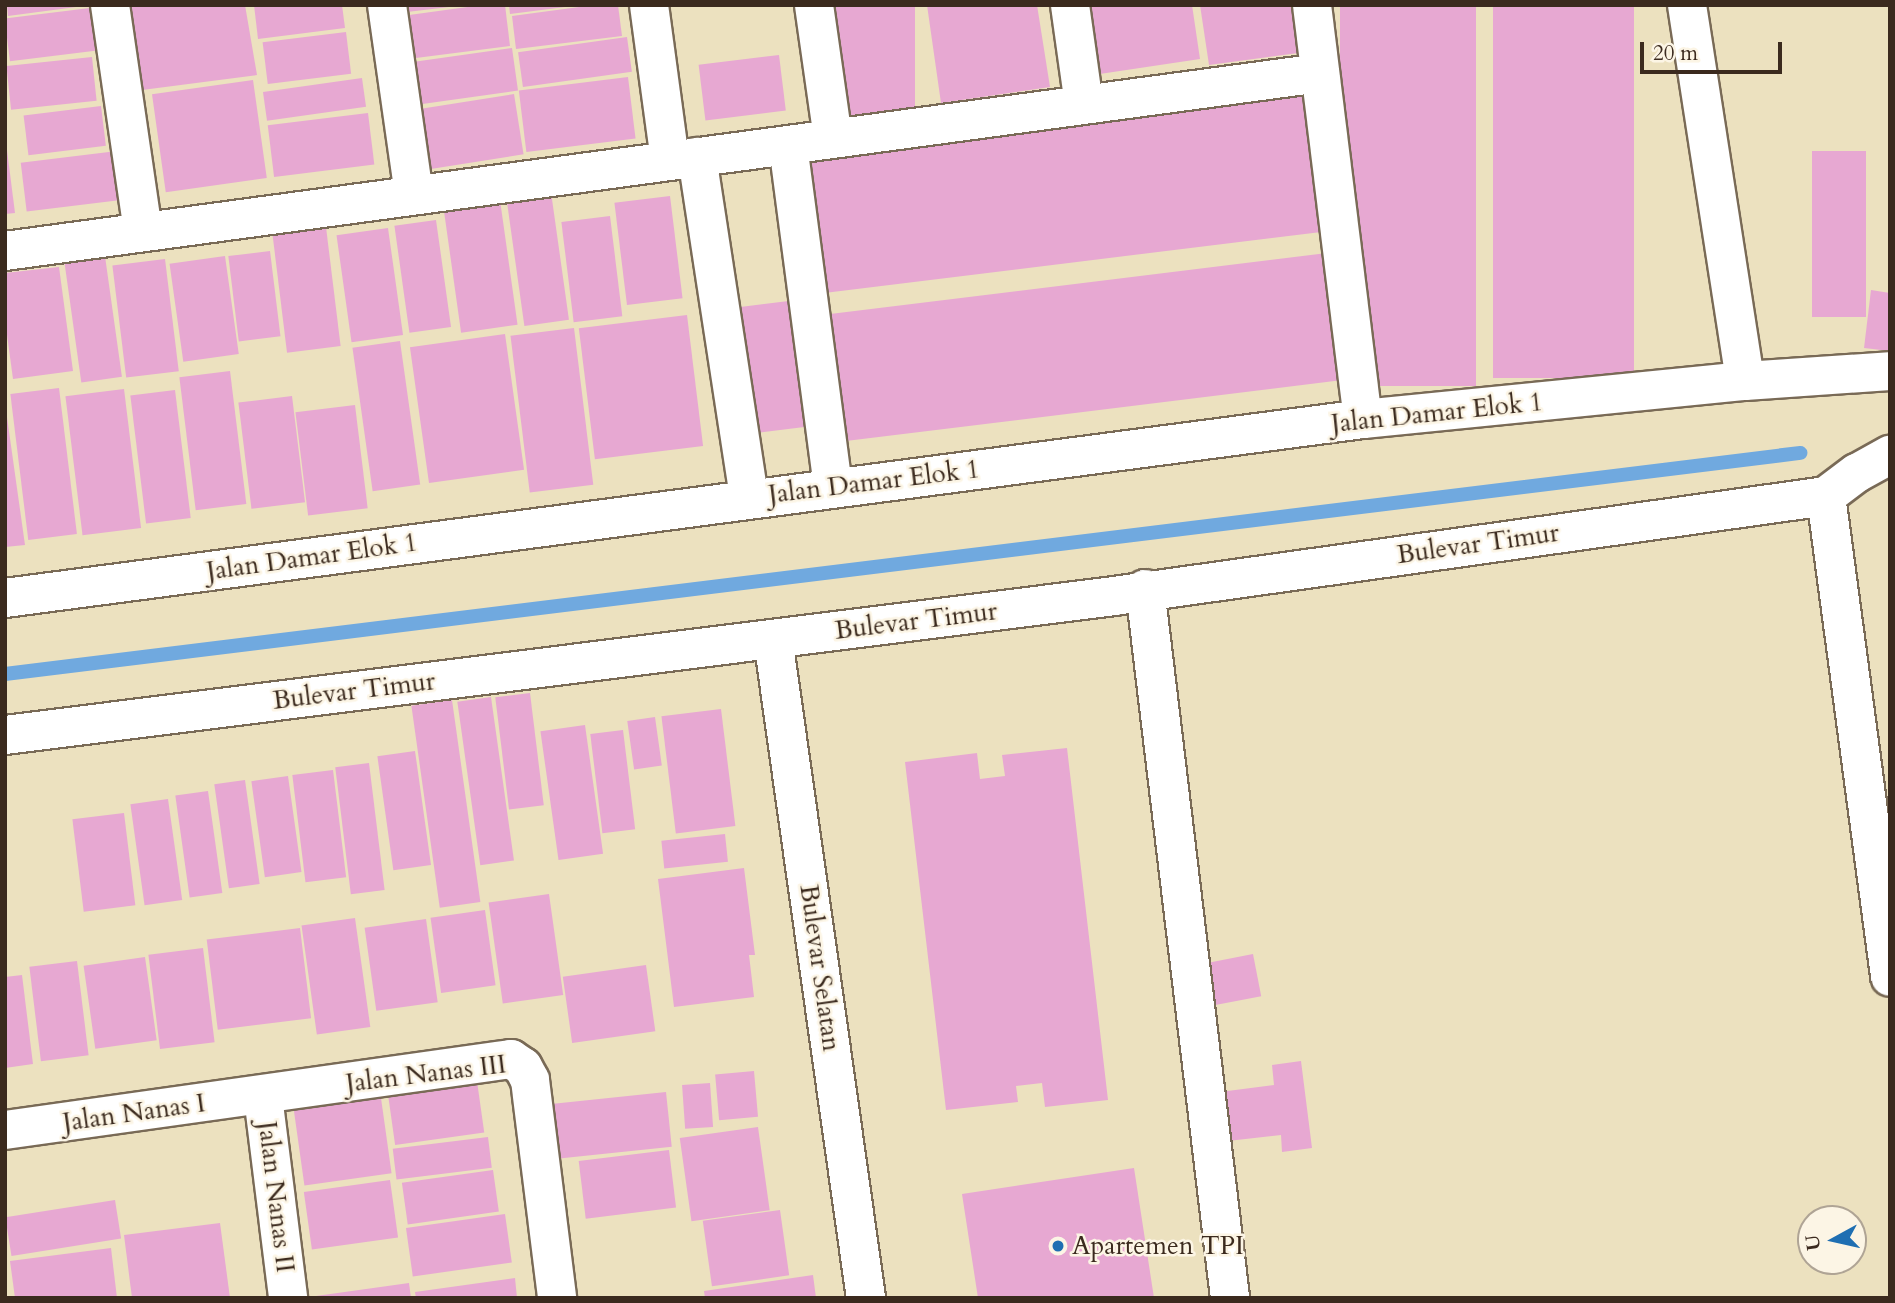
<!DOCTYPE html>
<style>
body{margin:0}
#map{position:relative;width:1895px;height:1303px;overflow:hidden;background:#ece1bf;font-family:Cardo,serif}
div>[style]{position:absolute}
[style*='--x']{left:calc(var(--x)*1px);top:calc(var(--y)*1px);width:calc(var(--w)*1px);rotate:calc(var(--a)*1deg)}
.stream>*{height:14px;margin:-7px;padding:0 7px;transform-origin:7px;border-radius:7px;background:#70a9df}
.building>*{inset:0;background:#e7a8d2;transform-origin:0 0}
.roads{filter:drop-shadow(2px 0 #796a56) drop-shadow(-2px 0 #796a56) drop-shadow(0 2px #796a56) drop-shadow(0 -2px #796a56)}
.street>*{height:38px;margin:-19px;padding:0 19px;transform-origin:19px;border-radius:19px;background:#fff}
.dots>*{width:19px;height:19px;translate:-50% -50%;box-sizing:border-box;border:4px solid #fcf5e5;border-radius:50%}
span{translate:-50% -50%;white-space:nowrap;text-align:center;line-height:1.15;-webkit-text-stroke:5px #fcf5e5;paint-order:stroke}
.street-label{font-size:26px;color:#3b2a1e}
.poi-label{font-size:26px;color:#3b2a1e}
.left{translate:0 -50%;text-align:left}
.frame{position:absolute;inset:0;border:7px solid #3b2a1e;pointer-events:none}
.north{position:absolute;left:1797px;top:1205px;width:70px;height:70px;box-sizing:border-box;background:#fcf5e5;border:2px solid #afa495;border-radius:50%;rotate:262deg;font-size:19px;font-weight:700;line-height:28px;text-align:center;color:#3b2a1e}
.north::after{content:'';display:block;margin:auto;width:24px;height:32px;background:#1f6fb2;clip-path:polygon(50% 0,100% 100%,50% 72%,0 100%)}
.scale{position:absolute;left:1640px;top:42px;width:142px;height:32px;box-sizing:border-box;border:4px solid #3b2a1e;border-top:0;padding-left:9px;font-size:21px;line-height:24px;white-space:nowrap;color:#3b2a1e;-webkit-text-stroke:5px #fcf5e5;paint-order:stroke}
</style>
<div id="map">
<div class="stream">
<i style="--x:5;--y:674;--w:1809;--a:-7.02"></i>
</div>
<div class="building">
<i style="clip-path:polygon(7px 5px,76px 5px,76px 7px,8px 16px)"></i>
<i style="clip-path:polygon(131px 5px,245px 5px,257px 75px,142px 90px)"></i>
<i style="clip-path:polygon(254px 5px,342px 5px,345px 28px,258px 39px)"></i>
<i style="clip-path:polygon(389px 5px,449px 5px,449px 7px,390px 14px)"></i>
<i style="clip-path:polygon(482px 5px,505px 5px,510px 46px,408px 59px,402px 16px)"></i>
<i style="clip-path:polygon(509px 5px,565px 5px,565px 7px,510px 14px)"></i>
<i style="clip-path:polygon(594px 5px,618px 5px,622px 36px,516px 49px,512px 16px)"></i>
<i style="left:826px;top:5px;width:89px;height:113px"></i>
<i style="clip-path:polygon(927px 5px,1037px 5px,1050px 87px,941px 103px)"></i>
<i style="clip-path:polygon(1083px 5px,1192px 5px,1200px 59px,1093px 75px)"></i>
<i style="clip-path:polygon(1200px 5px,1300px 5px,1306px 52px,1209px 65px)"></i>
<i style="left:1340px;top:5px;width:136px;height:381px"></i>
<i style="left:1493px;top:5px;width:141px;height:373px"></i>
<i style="left:98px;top:7px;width:43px;height:94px;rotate:83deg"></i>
<i style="left:346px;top:32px;width:42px;height:84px;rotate:83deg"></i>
<i style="left:627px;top:37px;width:35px;height:110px;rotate:82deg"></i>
<i style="left:512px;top:48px;width:43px;height:111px;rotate:82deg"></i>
<i style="left:779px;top:55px;width:56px;height:81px;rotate:83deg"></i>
<i style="left:92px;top:57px;width:44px;height:86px;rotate:84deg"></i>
<i style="left:628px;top:77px;width:62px;height:110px;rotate:83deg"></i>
<i style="left:362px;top:78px;width:29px;height:100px;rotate:82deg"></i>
<i style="left:253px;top:80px;width:99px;height:102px;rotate:82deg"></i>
<i style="left:1304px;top:92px;width:141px;height:515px;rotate:83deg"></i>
<i style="left:514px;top:94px;width:61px;height:94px;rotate:81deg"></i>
<i style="left:101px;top:106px;width:40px;height:78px;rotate:83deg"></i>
<i style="left:368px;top:113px;width:52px;height:101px;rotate:83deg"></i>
<i style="clip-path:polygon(7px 150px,15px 213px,5px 214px,5px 151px)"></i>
<i style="left:117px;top:151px;width:49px;height:97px;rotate:83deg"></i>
<i style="left:1812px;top:151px;width:54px;height:166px"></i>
<i style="left:551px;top:192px;width:129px;height:45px;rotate:82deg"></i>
<i style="left:670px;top:196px;width:103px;height:56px;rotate:83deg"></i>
<i style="left:500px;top:200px;width:126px;height:57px;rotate:82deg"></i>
<i style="left:610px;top:216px;width:101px;height:49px;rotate:83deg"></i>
<i style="left:436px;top:220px;width:108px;height:42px;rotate:82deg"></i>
<i style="left:326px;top:227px;width:120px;height:54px;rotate:83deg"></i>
<i style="left:388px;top:228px;width:108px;height:52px;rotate:82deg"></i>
<i style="left:103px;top:242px;width:136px;height:41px;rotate:82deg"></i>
<i style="left:270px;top:251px;width:86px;height:42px;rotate:83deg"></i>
<i style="left:1327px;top:253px;width:128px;height:517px;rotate:83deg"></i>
<i style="left:225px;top:256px;width:99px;height:56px;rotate:82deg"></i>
<i style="left:165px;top:259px;width:113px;height:53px;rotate:83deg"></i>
<i style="clip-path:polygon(59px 267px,73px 371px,13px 379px,5px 320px,5px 273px)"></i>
<i style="clip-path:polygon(1871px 290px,1890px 293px,1890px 351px,1864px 348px)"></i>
<i style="left:805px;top:299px;width:127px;height:75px;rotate:83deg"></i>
<i style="left:687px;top:315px;width:132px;height:109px;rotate:83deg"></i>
<i style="left:574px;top:328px;width:158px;height:64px;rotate:83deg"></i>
<i style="left:505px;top:334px;width:137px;height:96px;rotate:82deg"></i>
<i style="left:400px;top:341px;width:145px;height:48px;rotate:82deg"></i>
<i style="left:230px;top:371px;width:134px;height:51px;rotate:83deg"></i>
<i style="left:59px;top:388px;width:147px;height:49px;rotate:83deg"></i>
<i style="left:124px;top:389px;width:140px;height:59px;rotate:83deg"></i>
<i style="left:175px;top:390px;width:129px;height:45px;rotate:83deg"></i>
<i style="left:292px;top:396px;width:107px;height:54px;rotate:83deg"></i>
<i style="clip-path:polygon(5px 403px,25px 545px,5px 547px)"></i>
<i style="left:355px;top:405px;width:104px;height:60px;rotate:83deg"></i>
<i style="left:530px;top:693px;width:113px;height:35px;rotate:83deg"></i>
<i style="left:491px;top:697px;width:165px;height:34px;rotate:82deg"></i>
<i style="left:452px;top:700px;width:204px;height:41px;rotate:82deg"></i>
<i style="left:721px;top:709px;width:118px;height:60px;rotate:83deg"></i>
<i style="left:655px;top:717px;width:49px;height:28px;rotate:82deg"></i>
<i style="left:585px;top:725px;width:130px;height:45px;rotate:82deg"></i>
<i style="left:623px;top:730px;width:100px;height:33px;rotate:83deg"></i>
<i style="clip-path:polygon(1067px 748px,1108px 1100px,1045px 1107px,1042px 1083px,1016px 1086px,1018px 1102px,946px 1110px,905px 762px,977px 753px,980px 779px,1005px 776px,1002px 755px)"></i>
<i style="left:415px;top:751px;width:115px;height:38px;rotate:82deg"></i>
<i style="left:369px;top:763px;width:128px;height:34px;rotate:83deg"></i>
<i style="left:333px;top:770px;width:108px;height:41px;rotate:83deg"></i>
<i style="left:288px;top:776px;width:97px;height:37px;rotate:82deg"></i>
<i style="left:245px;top:780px;width:105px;height:31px;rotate:82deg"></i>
<i style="left:208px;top:791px;width:103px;height:33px;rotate:82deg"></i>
<i style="left:168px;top:799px;width:102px;height:38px;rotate:82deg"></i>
<i style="left:124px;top:813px;width:93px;height:52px;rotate:83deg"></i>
<i style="left:725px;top:834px;width:28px;height:64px;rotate:84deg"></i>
<i style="clip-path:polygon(744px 868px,755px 955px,749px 955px,754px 997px,674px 1007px,658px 879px)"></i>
<i style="left:549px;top:894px;width:102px;height:61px;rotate:82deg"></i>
<i style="left:485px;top:910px;width:76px;height:55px;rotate:82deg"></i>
<i style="left:355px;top:918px;width:110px;height:54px;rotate:82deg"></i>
<i style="left:426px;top:919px;width:84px;height:62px;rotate:82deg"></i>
<i style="left:300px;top:928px;width:91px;height:94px;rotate:83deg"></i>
<i style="left:203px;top:948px;width:95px;height:55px;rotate:83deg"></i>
<i style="left:1253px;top:954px;width:43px;height:48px;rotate:79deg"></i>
<i style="left:145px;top:957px;width:84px;height:62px;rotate:82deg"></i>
<i style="left:77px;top:961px;width:95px;height:48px;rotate:83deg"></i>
<i style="left:646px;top:965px;width:67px;height:84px;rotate:82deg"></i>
<i style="clip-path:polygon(22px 975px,33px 1064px,5px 1068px,5px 977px)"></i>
<i style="clip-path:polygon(1301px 1061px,1312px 1148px,1282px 1152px,1281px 1135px,1219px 1142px,1212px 1093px,1274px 1085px,1272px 1065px)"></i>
<i style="left:754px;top:1071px;width:46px;height:39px;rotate:85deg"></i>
<i style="left:477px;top:1081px;width:52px;height:90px;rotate:82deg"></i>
<i style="left:710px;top:1083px;width:44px;height:28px;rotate:86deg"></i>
<i style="left:666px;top:1092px;width:55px;height:113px;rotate:84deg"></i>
<i style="left:381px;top:1098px;width:76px;height:88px;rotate:82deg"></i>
<i style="left:758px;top:1127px;width:84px;height:79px;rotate:82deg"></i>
<i style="left:488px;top:1137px;width:31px;height:96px;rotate:83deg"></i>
<i style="left:669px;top:1150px;width:58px;height:91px;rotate:83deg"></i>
<i style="clip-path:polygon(1134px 1168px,1154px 1298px,978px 1298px,962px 1194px)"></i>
<i style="left:493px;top:1170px;width:42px;height:92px;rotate:82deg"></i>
<i style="left:390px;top:1180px;width:58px;height:87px;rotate:82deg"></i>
<i style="left:115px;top:1200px;width:39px;height:111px;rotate:81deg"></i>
<i style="left:780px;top:1210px;width:66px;height:78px;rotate:82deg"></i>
<i style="left:505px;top:1214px;width:49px;height:100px;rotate:82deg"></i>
<i style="clip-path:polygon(220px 1223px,230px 1298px,132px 1298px,124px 1235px)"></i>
<i style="clip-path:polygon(111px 1248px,117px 1298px,15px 1298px,10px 1261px)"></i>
<i style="clip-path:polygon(813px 1275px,816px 1298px,705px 1298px,704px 1291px)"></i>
<i style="clip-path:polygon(515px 1278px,517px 1298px,416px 1298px,415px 1292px)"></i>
<i style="clip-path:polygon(409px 1283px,411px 1298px,316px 1298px,316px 1296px)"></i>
</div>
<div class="roads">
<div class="street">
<i style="--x:110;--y:5;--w:229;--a:81.7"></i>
<i style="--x:387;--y:5;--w:192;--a:81.9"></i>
<i style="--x:649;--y:5;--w:156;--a:82.3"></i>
<i style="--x:814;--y:5;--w:135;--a:81.9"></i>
<i style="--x:1070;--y:5;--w:100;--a:82"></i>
<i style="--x:1312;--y:5;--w:417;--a:83"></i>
<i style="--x:1687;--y:5;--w:380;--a:81.2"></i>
<i style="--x:788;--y:145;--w:345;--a:82.5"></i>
<i style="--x:697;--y:157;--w:345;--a:81.3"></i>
<i style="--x:5;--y:251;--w:1327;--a:-7.71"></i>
<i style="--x:1826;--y:496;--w:485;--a:82.4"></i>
<i style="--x:1145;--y:589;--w:714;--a:83.16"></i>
<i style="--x:5;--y:598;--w:1370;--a:-7.51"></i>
<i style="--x:1363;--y:419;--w:384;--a:-5.7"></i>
<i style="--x:1745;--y:381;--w:145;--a:-3.9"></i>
<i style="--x:773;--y:639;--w:666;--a:81.97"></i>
<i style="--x:5;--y:735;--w:1118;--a:-7.14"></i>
<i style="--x:1114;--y:596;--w:719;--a:-7.99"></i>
<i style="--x:1826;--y:496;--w:39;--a:-37"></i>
<i style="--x:1857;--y:473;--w:38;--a:-29"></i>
<i style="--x:263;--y:1096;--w:204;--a:82.9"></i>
<i style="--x:5;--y:1130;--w:511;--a:-7.99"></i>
<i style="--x:511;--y:1059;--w:14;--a:34"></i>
<i style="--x:523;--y:1067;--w:15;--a:62"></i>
<i style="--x:530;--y:1080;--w:220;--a:82.9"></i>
</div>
</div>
<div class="dots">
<i style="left:1058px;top:1246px;background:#1f6fb2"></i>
</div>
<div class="street-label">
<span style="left:1437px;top:413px;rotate:-6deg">Jalan Damar Elok 1</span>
<span style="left:874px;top:482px;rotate:-7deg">Jalan Damar Elok 1</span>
<span style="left:1478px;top:544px;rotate:-8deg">Bulevar Timur</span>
<span style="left:312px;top:557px;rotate:-8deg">Jalan Damar Elok 1</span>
<span style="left:916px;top:621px;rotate:-7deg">Bulevar Timur</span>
<span style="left:354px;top:691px;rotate:-7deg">Bulevar Timur</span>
<span style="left:820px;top:968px;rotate:82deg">Bulevar Selatan</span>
<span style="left:426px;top:1074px;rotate:-7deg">Jalan Nanas III</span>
<span style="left:134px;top:1113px;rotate:-8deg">Jalan Nanas I</span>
<span style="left:276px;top:1197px;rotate:83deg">Jalan Nanas II</span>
</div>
<div class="poi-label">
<span class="left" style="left:1072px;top:1246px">Apartemen TPI</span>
</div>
<div class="frame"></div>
<div class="north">U</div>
<div class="scale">20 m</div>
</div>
